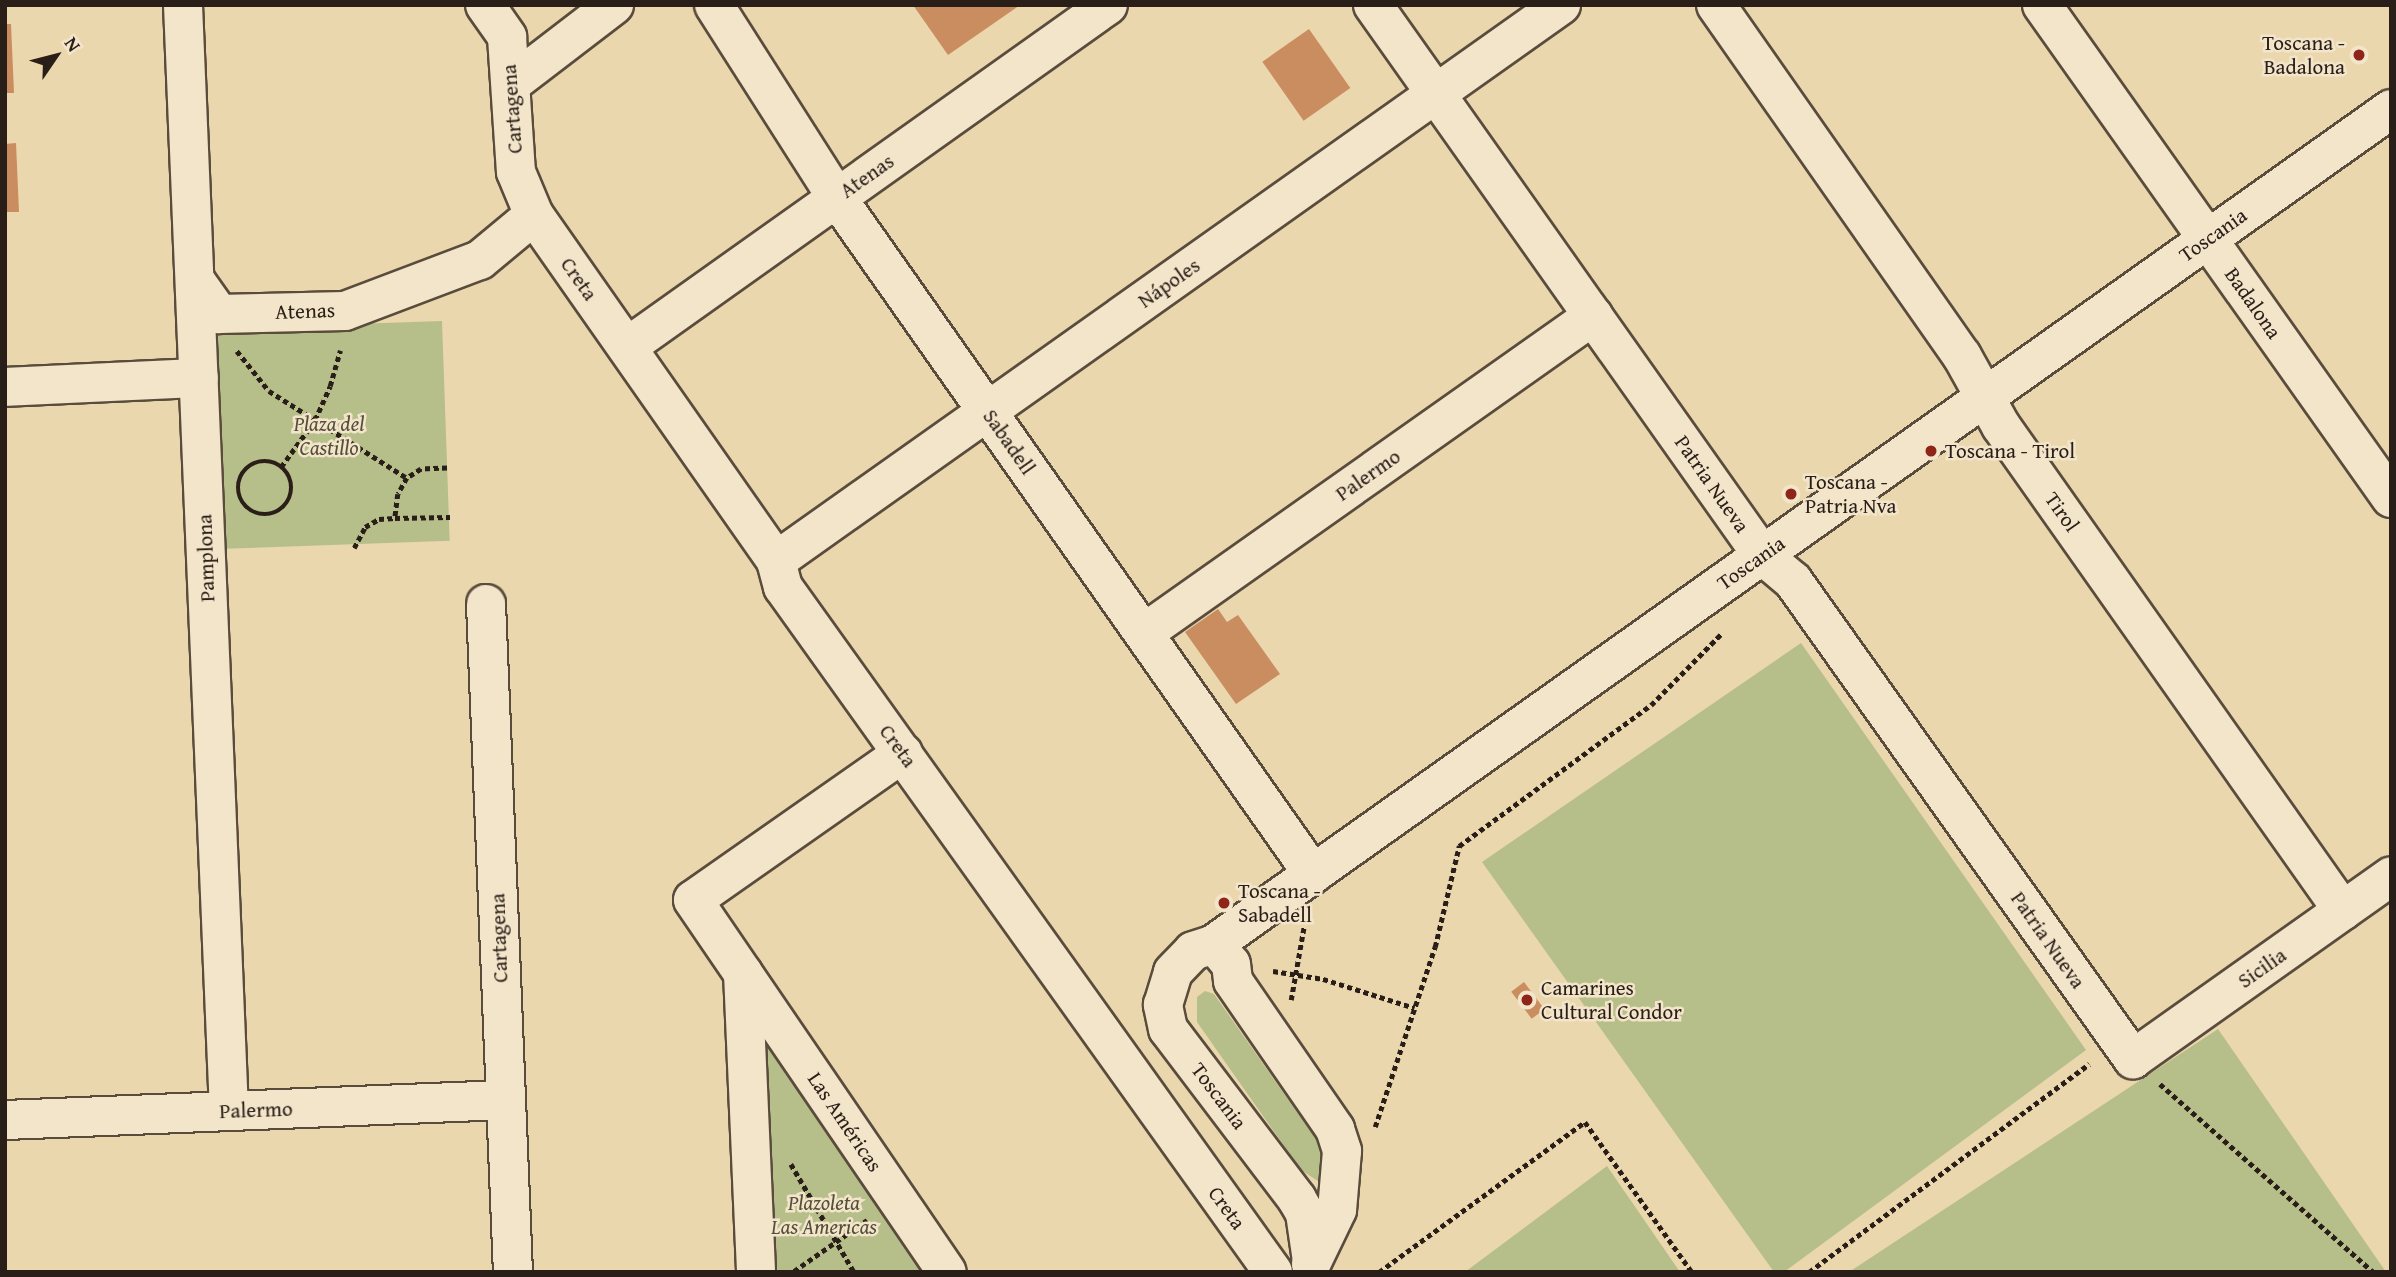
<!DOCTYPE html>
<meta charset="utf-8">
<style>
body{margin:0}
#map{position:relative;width:2396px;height:1277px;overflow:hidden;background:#ebd7ad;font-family:"Gentium Book Plus",serif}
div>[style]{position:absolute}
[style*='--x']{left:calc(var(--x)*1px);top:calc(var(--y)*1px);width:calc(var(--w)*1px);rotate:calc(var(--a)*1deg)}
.green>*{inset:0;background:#b6be8a;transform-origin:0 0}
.building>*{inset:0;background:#ca8d5f;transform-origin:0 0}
.path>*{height:4.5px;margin-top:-2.25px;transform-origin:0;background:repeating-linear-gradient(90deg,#2a1e18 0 5px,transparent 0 8.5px)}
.path>.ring{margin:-2.25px;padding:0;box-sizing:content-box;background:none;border:4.5px solid #2a1e18;border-radius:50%}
.roads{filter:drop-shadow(2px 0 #5a4c3d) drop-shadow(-2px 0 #5a4c3d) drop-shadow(0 2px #5a4c3d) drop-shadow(0 -2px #5a4c3d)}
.minor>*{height:38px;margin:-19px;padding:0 19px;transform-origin:19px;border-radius:19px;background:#f2e5ca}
.dots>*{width:19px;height:19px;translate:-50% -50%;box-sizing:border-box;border:4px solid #f2e5ca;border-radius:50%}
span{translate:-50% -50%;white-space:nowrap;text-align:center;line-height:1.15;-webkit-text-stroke:5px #f2e5ca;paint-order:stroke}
.poi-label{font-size:21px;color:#2a1e18}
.right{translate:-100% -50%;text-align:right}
.left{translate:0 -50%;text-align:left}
.street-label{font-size:21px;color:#2a1e18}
.park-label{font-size:21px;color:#544e3a;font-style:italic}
.frame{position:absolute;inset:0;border:7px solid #2a1e18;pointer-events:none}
.north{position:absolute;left:21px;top:21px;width:70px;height:70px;-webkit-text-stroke:5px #f2e5ca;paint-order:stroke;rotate:55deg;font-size:19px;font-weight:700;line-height:28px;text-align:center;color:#2a1e18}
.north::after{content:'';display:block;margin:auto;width:24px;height:32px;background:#2a1e18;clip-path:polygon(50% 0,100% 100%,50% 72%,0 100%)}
</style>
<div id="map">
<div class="green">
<i style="left:442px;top:321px;width:220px;height:232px;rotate:88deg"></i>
<i style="clip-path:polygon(1801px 643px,2086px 1050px,1784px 1272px,1774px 1272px,1482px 862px)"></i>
<i style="clip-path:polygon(1205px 991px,1214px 994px,1332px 1162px,1324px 1185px,1301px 1170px,1197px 1022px,1197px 997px)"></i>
<i style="clip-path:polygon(2218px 1029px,2386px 1272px,1849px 1272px)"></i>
<i style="clip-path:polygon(765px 1034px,933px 1272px,769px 1272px)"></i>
<i style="clip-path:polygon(1607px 1166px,1680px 1272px,1465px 1272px)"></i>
</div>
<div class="building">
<i style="clip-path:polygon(913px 5px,1020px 5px,948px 55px)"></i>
<i style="clip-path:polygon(5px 24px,11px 24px,14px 93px,5px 93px)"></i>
<i style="left:1309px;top:29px;width:72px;height:57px;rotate:55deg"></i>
<i style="clip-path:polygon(16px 143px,19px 212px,5px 212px,5px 144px)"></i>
<i style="clip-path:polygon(1218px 609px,1227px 622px,1238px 615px,1280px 674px,1236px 704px,1185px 632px)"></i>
<i style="left:1524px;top:982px;width:34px;height:16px;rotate:53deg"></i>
</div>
<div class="path">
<i style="--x:237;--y:351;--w:51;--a:51.3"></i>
<i style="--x:269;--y:391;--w:54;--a:32.2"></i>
<i style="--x:315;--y:420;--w:37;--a:-66"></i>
<i style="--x:330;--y:386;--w:37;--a:-74"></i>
<i class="ring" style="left:238px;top:461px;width:49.5px;height:49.5px"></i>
<i style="--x:281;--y:467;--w:58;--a:-54.1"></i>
<i style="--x:315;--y:420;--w:109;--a:32.2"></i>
<i style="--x:447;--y:468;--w:26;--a:178"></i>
<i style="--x:421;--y:469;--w:17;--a:147"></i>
<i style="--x:407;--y:478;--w:18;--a:119"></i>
<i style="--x:398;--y:494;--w:24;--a:97"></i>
<i style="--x:395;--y:518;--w:55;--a:-1"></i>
<i style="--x:354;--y:548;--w:24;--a:-62"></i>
<i style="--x:365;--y:527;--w:16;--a:-30"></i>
<i style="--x:379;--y:519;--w:16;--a:-4"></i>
<i style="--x:1273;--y:971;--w:51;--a:9.1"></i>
<i style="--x:1323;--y:979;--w:96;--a:17.5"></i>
<i style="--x:1291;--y:1000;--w:75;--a:-80"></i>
<i style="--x:2160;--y:1084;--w:284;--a:41.4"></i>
<i style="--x:1375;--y:1127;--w:190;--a:-71.6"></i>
<i style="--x:1435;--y:947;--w:104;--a:-76.6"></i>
<i style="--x:1459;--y:846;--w:238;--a:-36.3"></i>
<i style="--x:1651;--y:705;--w:100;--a:-45.4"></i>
<i style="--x:791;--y:1164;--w:125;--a:59.7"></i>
<i style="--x:794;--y:1271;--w:89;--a:-34.9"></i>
<i style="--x:1379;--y:1272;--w:255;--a:-36.1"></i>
<i style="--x:1585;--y:1122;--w:184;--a:54.5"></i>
<i style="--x:1809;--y:1272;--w:349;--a:-36.6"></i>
</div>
<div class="roads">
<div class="minor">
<i style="--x:183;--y:5;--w:1107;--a:87.62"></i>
<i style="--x:485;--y:5;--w:39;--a:55"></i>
<i style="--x:507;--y:37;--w:135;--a:86.2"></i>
<i style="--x:516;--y:172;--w:47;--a:67.3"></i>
<i style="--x:534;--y:215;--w:422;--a:55"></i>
<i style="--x:776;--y:561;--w:27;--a:75"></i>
<i style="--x:783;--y:587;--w:842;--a:54.42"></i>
<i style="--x:714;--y:5;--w:229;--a:57.5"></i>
<i style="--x:837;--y:198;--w:827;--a:54.85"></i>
<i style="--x:1373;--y:5;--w:674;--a:54.73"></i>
<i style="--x:1762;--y:555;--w:40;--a:40"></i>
<i style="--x:1793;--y:581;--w:587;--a:54.58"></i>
<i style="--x:2133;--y:1059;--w:316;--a:-35.3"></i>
<i style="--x:1716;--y:5;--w:429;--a:55"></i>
<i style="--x:1962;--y:356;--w:80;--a:60.9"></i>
<i style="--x:2001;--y:426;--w:593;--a:54.81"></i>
<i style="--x:2042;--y:5;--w:604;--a:54.7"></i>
<i style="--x:511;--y:84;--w:130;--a:-37.5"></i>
<i style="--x:195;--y:280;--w:42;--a:54.8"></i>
<i style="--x:219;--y:314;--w:126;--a:-1.4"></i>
<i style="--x:345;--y:311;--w:144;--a:-20.7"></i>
<i style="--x:480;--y:260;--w:70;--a:-39.8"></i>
<i style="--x:627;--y:347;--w:590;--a:-35.41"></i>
<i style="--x:5;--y:387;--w:194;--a:-2.7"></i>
<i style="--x:776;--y:561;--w:962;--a:-35.31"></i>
<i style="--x:486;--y:604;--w:669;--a:87.69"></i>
<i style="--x:1144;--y:633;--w:550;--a:-35.22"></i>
<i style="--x:903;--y:753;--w:256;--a:145"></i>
<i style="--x:693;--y:900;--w:450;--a:55.7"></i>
<i style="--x:1214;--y:944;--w:26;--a:50"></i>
<i style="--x:1231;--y:964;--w:17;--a:83"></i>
<i style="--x:1233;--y:981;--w:180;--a:55.4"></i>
<i style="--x:1335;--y:1129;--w:23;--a:72"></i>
<i style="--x:1342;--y:1151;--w:59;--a:94.8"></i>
<i style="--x:1337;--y:1210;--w:60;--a:115.7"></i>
<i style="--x:743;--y:973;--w:299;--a:87.5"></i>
<i style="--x:5;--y:1120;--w:501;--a:-2.29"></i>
<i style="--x:1312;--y:1261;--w:49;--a:-98.3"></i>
<i style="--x:1305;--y:1213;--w:16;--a:-120"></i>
<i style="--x:1297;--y:1199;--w:213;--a:-127.2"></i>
<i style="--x:1168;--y:1029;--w:25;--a:-102"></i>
<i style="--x:1163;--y:1005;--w:34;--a:-73"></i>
<i style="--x:1173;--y:972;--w:29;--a:-46"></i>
<i style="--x:1193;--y:951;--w:22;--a:-18"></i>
<i style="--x:1214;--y:944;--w:1443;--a:-35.35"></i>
</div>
</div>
<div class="dots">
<i style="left:2359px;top:55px;background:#8f2418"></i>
<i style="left:1931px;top:451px;background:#8f2418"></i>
<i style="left:1791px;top:494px;background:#8f2418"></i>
<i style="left:1224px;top:903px;background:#8f2418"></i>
<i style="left:1527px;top:1000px;background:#8f2418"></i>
</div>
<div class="poi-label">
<span class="right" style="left:2345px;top:55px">Toscana -<br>Badalona</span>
<span class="left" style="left:1945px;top:451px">Toscana - Tirol</span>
<span class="left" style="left:1805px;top:494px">Toscana -<br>Patria Nva</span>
<span class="left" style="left:1238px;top:903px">Toscana -<br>Sabadell</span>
<span class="left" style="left:1541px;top:1000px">Camarines<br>Cultural Condor</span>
</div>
<div class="street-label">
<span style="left:512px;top:109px;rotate:-94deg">Cartagena</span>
<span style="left:867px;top:176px;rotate:-35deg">Atenas</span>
<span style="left:2213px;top:235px;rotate:-35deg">Toscania</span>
<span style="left:579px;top:279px;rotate:55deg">Creta</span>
<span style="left:1169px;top:283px;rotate:-35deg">Nápoles</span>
<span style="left:2253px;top:303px;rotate:55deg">Badalona</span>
<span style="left:305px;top:311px;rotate:-2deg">Atenas</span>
<span style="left:1009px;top:442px;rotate:55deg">Sabadell</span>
<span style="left:1368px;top:475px;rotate:-35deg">Palermo</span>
<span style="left:1712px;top:484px;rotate:55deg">Patria Nueva</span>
<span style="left:2062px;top:512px;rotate:55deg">Tirol</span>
<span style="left:206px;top:558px;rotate:-92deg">Pamplona</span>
<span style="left:1751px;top:563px;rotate:-35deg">Toscania</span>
<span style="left:898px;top:746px;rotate:54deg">Creta</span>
<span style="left:499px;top:938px;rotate:-92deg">Cartagena</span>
<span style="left:2048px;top:940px;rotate:55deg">Patria Nueva</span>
<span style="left:2262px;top:968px;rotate:-35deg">Sicilia</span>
<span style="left:1219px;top:1096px;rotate:53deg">Toscania</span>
<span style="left:256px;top:1110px;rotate:-2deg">Palermo</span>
<span style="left:845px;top:1122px;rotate:56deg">Las Américas</span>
<span style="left:1227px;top:1208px;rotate:54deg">Creta</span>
</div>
<div class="park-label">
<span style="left:329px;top:436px">Plaza del<br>Castillo</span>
<span style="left:824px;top:1215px">Plazoleta<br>Las Americas</span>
</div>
<div class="frame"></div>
<div class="north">N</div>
</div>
